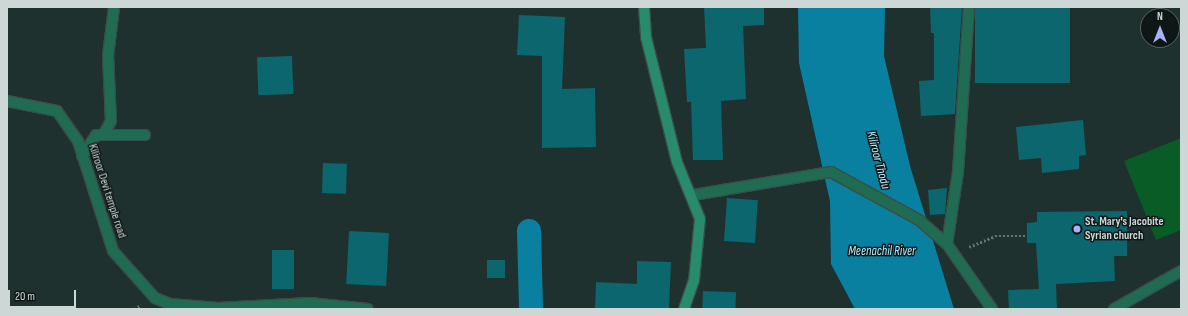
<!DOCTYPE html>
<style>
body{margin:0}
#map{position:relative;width:1188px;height:316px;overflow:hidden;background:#1f312f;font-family:"Sofia Sans Condensed",sans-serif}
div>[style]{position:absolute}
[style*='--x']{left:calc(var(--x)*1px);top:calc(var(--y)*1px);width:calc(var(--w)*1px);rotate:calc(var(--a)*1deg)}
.green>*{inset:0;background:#095c26}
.water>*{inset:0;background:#0980a0}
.canal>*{height:24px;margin:-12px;padding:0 12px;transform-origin:12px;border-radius:12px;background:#0980a0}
.building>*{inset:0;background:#0b666e;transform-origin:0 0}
.path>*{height:2.5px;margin-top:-1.25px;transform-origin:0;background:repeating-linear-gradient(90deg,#657472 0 2px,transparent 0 4px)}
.roads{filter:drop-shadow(1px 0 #3b4c4a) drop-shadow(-1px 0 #3b4c4a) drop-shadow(0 1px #3b4c4a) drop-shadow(0 -1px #3b4c4a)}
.minor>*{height:10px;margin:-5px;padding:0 5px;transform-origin:5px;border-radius:5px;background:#1f6c53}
.tertiary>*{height:10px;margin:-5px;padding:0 5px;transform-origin:5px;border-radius:5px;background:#1f6c53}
.secondary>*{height:10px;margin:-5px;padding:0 5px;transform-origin:5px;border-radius:5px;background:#288b6b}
.dots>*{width:11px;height:11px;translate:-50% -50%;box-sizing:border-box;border:2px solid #0f1716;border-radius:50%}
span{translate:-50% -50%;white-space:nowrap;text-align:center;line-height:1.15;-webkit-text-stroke:3px #0f1716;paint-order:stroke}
.street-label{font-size:12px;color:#cdd8d6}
.poi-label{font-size:12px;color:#cdd8d6;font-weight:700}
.left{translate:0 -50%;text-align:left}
.water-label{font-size:13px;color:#b2e9fe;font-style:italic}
.frame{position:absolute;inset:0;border:8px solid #cdd8d6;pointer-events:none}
.north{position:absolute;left:1140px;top:8px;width:40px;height:40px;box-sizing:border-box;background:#0f1716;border:1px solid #5b6463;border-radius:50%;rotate:0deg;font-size:11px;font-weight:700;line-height:16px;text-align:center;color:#cdd8d6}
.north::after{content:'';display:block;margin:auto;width:14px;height:18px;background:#a9b0fc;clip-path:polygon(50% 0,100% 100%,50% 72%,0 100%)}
.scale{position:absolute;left:8px;top:290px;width:68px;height:18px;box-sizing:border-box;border:2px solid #cdd8d6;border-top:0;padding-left:5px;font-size:12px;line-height:14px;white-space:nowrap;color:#cdd8d6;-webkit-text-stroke:3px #0f1716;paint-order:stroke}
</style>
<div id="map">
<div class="green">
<i style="clip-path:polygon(1181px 138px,1181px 230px,1156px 240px,1124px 161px)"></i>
</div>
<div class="water">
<i style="clip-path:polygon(798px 7px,885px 7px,884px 56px,910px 166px,954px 309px,855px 309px,831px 264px,830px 201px,799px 63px)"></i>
</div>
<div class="canal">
<i style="--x:529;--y:231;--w:78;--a:88.5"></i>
</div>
<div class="building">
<i style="clip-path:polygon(704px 7px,764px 7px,764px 25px,743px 26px,746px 99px,721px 101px,723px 160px,693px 160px,691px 102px,687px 102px,684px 49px,706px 48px)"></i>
<i style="clip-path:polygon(930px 7px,962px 7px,955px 114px,921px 116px,919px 81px,934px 80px,934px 33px,931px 33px)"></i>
<i style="left:975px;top:7px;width:95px;height:76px"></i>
<i style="clip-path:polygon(519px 15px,565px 17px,562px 89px,595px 88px,596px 147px,542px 148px,542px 56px,517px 55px)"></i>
<i style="left:292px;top:56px;width:38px;height:35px;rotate:88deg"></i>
<i style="clip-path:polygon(1083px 120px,1086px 155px,1079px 156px,1079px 169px,1042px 173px,1041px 158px,1019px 160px,1016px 127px)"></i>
<i style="left:323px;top:163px;width:24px;height:30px;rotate:2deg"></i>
<i style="clip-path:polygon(947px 188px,945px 214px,930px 215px,928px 190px)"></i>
<i style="left:727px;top:198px;width:31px;height:43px;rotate:4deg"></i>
<i style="clip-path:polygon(1127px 211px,1127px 256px,1114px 256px,1115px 281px,1056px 284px,1057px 309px,1009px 309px,1008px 290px,1039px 289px,1036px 243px,1027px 243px,1027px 223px,1037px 222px,1037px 212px)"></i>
<i style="left:349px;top:231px;width:40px;height:53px;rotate:3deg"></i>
<i style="left:272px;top:250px;width:22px;height:39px"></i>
<i style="left:487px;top:260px;width:18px;height:18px"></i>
<i style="clip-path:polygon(637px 261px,671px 262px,669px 309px,595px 309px,596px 282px,637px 284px)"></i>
<i style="left:703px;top:291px;width:33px;height:18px;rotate:2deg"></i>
</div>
<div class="path">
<i style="--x:969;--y:247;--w:28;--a:-23"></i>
<i style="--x:995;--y:236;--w:32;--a:0"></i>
<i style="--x:134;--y:309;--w:8;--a:-30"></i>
</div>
<div class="roads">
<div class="minor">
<i style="--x:7;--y:101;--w:51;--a:11.3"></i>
<i style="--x:57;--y:111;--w:37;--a:55"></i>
<i style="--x:78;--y:141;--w:115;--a:72.3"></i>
<i style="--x:113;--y:251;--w:63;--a:48.2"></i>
<i style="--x:155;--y:298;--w:16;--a:22"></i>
<i style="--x:170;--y:304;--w:48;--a:4.8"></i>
<i style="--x:218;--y:308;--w:92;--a:-3.1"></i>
<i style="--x:310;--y:303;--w:58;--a:5.9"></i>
<i style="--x:103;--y:135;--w:16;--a:-60"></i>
<i style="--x:111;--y:121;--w:65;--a:-92.6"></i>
<i style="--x:108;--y:56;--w:49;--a:-83"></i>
<i style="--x:82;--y:156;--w:25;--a:-56"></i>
<i style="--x:96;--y:135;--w:49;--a:0"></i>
<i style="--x:693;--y:195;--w:140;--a:-9.5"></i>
<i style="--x:831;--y:172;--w:100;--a:28.6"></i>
<i style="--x:919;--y:220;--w:37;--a:41"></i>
<i style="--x:947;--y:244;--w:79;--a:55.3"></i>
<i style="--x:947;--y:244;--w:73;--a:-81.3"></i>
<i style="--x:958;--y:172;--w:165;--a:-86.2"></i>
<i style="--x:1114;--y:309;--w:56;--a:-29.7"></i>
</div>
<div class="tertiary">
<i style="--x:1163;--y:281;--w:21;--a:-29"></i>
</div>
<div class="secondary">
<i style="--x:644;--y:7;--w:30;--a:86"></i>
<i style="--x:646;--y:37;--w:129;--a:76.1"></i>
<i style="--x:677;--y:162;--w:61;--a:68"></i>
<i style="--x:700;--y:219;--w:61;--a:95.6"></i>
<i style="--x:694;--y:280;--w:31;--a:109"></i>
</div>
</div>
<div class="dots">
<i style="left:1077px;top:229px;background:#a9b0fc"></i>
</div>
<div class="street-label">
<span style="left:107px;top:191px;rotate:72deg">Kiliroor Devi temple road</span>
</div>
<div class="poi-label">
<span class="left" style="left:1085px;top:229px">St. Mary's Jacobite<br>Syrian church</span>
</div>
<div class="water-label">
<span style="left:878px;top:160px;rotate:75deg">Kiliroor Thodu</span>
<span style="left:882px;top:251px">Meenachil River</span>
</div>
<div class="frame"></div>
<div class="north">N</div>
<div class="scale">20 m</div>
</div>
